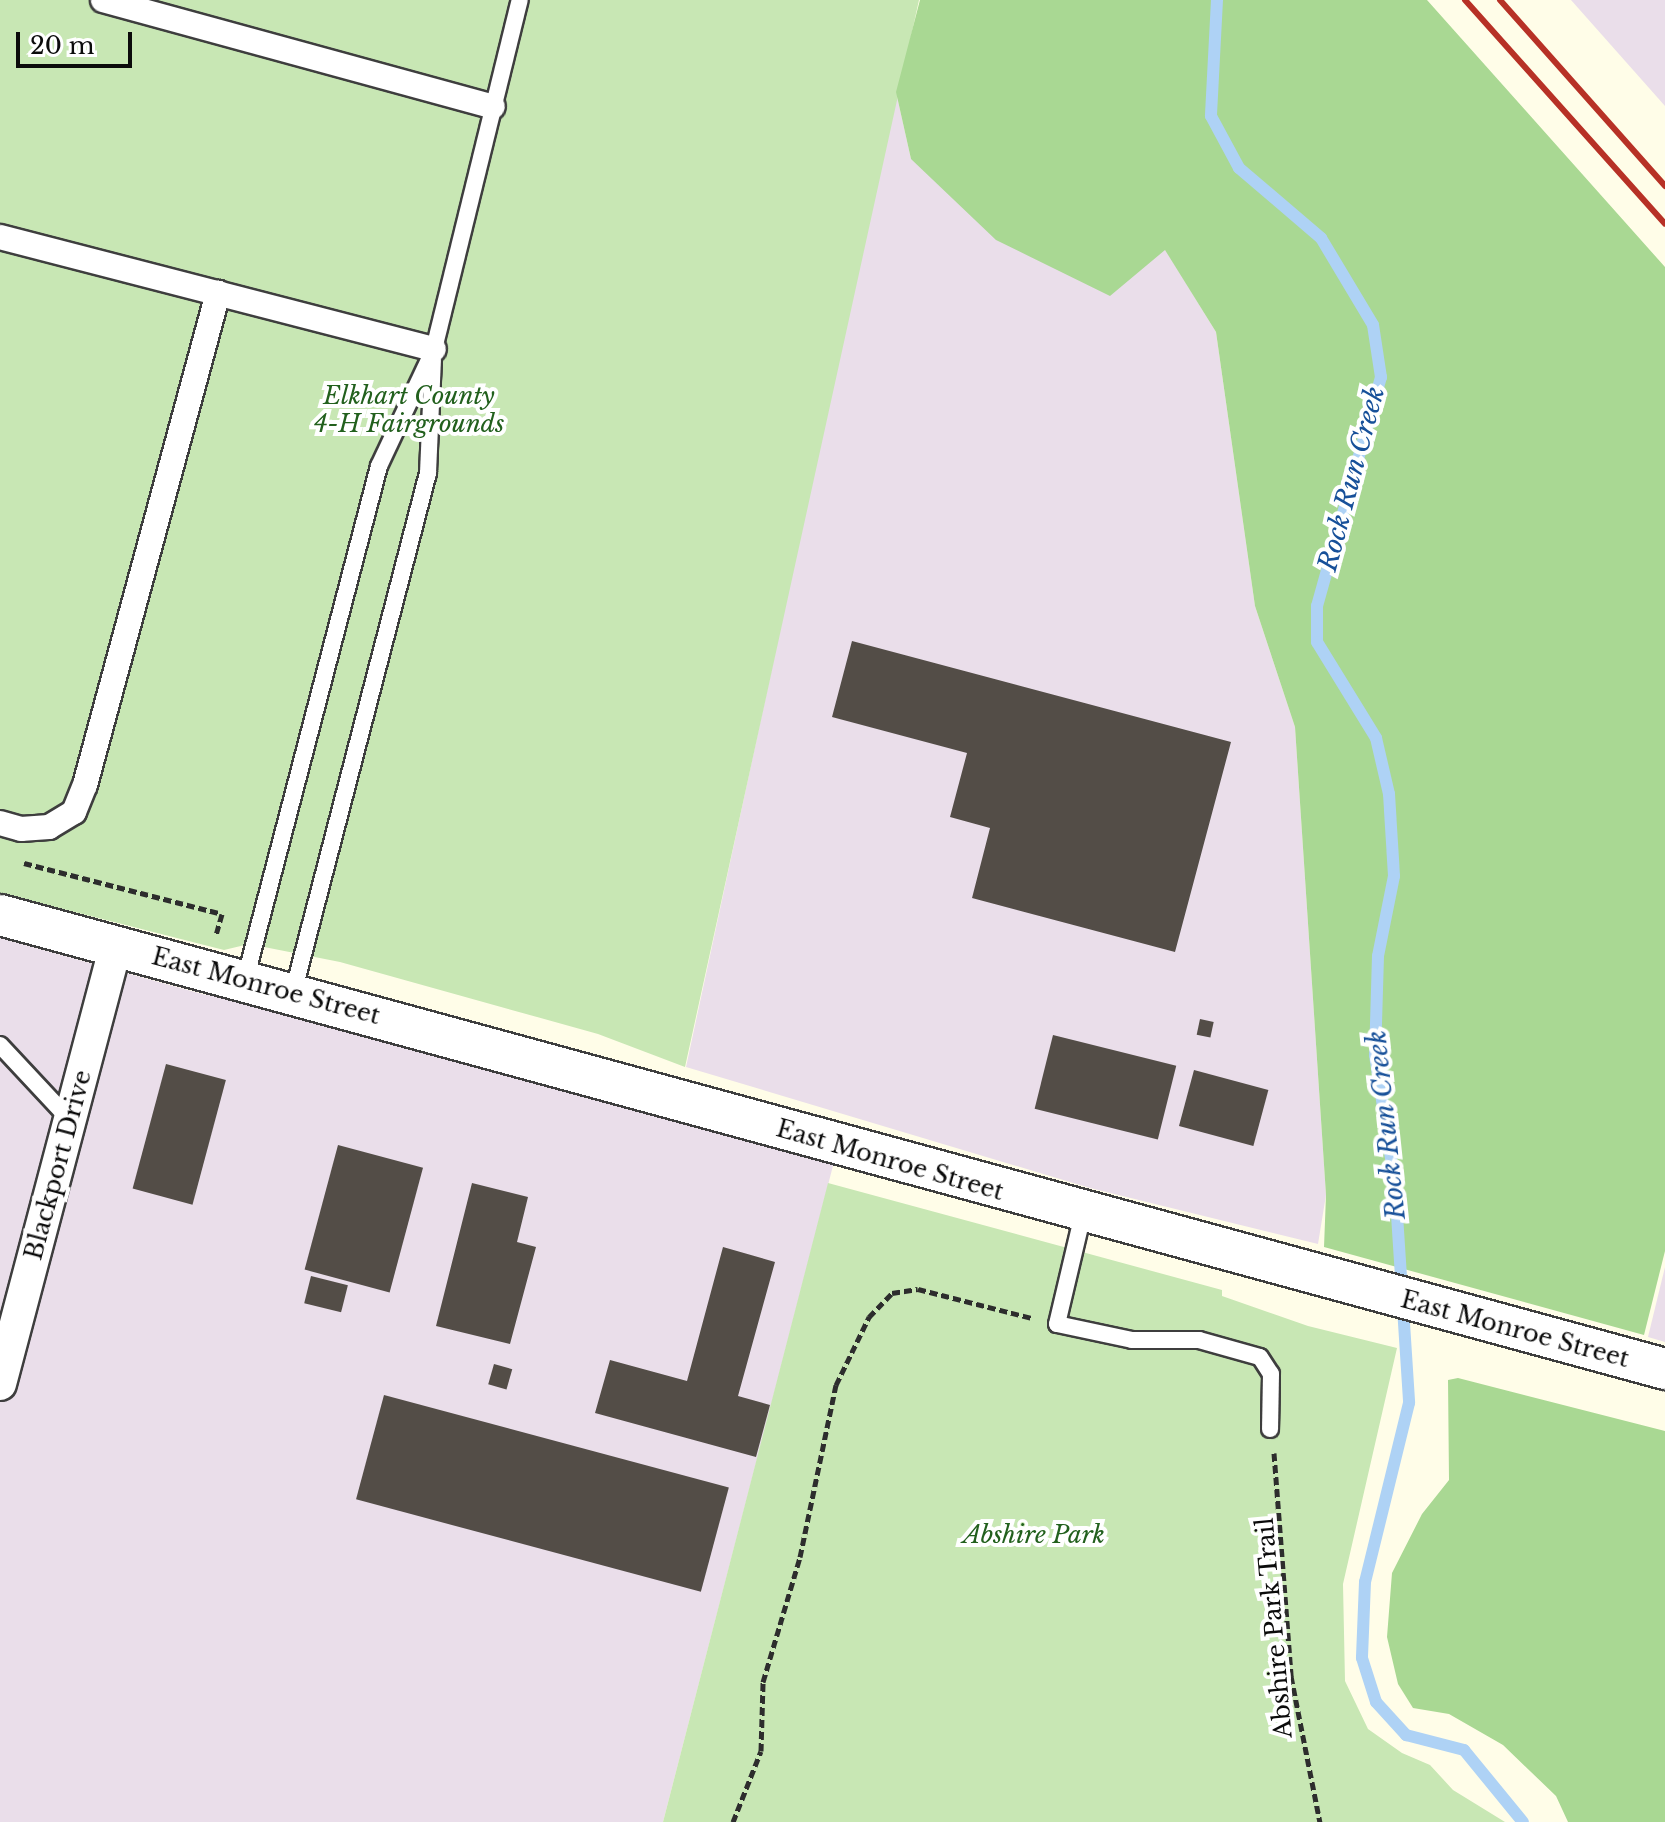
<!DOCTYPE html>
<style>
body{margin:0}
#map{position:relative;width:1665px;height:1822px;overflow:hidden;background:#fffde8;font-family:"Libre Baskerville",serif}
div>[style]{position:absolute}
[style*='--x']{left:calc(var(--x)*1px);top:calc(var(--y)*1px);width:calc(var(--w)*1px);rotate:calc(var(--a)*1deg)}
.industrial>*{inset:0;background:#eadeea}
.green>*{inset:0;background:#c8e7b4}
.forest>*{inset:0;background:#a9d893}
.stream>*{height:12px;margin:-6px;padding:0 6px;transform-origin:6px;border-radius:6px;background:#aed2f5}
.building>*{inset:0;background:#534d47;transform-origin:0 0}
.path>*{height:5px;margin-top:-2.5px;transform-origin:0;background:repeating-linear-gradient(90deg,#2d2d2d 0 8px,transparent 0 12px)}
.roads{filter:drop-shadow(2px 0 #3e3e3e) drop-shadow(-2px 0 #3e3e3e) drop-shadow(0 2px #3e3e3e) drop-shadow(0 -2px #3e3e3e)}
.service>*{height:16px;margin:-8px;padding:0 8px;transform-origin:8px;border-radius:8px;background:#fff}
.pedestrian>*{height:24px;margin:-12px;padding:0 12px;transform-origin:12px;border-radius:12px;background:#fff}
.minor>*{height:32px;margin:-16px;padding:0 16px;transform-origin:16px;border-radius:16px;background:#fff}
.tertiary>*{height:40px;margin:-20px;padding:0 20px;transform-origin:20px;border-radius:20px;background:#fff}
.rail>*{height:6px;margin:-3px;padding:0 3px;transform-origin:3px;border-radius:3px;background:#b73126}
span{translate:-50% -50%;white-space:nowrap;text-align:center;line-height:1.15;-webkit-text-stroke:8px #fff;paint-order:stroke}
.park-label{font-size:24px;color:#22601d;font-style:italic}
.street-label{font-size:24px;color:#0b0b0b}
.water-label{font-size:26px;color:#175099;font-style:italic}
.scale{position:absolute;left:16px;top:32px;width:116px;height:36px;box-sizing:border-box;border:4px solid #0b0b0b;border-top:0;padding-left:10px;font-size:24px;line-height:28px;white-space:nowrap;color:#0b0b0b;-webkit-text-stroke:6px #fff;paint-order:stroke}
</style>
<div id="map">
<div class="industrial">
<i style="clip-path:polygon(1571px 0,1665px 0,1665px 106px)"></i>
<i style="clip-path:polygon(896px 92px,911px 159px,1165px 249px,1216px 332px,1255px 606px,1295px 727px,1326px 1195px,1318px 1244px,1090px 1188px,686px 1067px)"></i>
<i style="clip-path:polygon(0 938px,206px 995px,244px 997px,835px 1158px,663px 1822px,0 1822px)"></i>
<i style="clip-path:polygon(1665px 1267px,1665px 1342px,1648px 1337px)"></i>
</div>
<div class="green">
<i style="clip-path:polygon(0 0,919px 0,685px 1067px,598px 1034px,340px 962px,249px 944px,224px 950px,0 893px)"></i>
<i style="clip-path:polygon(828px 1183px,1222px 1290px,1222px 1296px,1308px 1326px,1397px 1348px,1343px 1584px,1345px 1681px,1368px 1729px,1402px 1753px,1430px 1765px,1453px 1790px,1505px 1822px,663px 1822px)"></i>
</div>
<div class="forest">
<i style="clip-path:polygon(920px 0,1427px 0,1665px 267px,1665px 1251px,1644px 1335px,1324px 1247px,1326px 1195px,1295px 727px,1255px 606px,1216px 332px,1165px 250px,1110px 296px,996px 240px,911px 159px,896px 92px)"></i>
<i style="clip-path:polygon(1458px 1378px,1665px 1431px,1665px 1822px,1568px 1822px,1556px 1796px,1503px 1745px,1449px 1714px,1413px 1708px,1398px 1684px,1387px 1637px,1392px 1573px,1422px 1514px,1449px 1480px,1448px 1380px)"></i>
</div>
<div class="stream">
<i style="--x:1217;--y:0;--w:116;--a:93"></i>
<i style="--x:1211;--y:116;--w:59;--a:61.7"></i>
<i style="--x:1239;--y:168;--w:108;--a:40.5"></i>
<i style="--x:1321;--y:238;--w:101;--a:59.1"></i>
<i style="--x:1373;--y:325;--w:53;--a:81.3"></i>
<i style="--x:1381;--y:377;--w:238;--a:105.6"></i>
<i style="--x:1317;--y:606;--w:36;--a:90"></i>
<i style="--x:1317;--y:642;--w:113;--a:58.4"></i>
<i style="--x:1376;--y:738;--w:57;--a:76.9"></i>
<i style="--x:1389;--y:794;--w:82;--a:86.5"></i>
<i style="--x:1394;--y:876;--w:82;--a:101.3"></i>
<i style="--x:1378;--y:956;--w:99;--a:91.7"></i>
<i style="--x:1375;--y:1055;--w:131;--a:81.2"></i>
<i style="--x:1395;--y:1184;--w:219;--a:86.3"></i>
<i style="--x:1409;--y:1403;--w:184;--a:103.8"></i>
<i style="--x:1365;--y:1582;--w:76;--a:92.3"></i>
<i style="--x:1362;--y:1658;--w:46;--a:72.3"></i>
<i style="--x:1376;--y:1702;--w:45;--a:47.7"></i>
<i style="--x:1406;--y:1735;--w:60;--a:14.5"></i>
<i style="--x:1464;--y:1750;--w:93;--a:50.7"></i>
</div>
<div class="building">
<i style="clip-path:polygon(852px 641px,1231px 742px,1175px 952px,972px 898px,990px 828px,950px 817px,967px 753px,832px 717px)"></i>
<i style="left:1200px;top:1019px;width:14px;height:16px;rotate:12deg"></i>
<i style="left:1053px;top:1035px;width:127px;height:76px;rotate:14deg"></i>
<i style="left:166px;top:1064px;width:62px;height:129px;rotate:15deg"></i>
<i style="left:1194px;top:1070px;width:77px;height:58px;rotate:15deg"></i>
<i style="left:338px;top:1145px;width:88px;height:129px;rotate:15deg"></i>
<i style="clip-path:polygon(472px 1183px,528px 1197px,517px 1242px,536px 1247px,510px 1344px,436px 1326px)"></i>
<i style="clip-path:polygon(723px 1247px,775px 1262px,738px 1396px,770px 1405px,756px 1457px,595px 1413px,610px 1360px,687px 1381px)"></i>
<i style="left:311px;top:1276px;width:38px;height:28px;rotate:14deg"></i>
<i style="left:494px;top:1364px;width:19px;height:21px;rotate:16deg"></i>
<i style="left:384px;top:1395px;width:357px;height:108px;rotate:15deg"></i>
</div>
<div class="path">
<i style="--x:24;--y:863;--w:204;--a:14.4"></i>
<i style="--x:222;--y:914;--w:22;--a:106"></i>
<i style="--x:1274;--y:1453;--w:224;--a:85.6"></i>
<i style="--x:1291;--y:1676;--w:149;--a:78.8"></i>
<i style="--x:733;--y:1822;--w:76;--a:-68.5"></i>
<i style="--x:761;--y:1751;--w:69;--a:-88.3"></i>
<i style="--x:763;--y:1682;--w:130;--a:-73.5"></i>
<i style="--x:800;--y:1557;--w:176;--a:-78.2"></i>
<i style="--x:836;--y:1385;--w:76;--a:-64.1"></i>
<i style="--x:869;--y:1317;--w:33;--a:-46"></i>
<i style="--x:892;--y:1293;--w:26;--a:-9"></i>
<i style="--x:918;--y:1289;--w:118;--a:14.3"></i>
</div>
<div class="roads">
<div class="service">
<i style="--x:245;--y:980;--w:531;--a:-75.39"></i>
<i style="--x:379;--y:466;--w:129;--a:-64.8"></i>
<i style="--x:434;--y:349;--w:359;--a:-76.2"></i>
<i style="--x:293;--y:993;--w:537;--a:-75.45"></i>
<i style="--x:428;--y:473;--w:113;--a:-87.5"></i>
<i style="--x:0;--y:1045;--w:103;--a:47"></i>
<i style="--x:1083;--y:1214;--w:113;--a:103.3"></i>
<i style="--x:1057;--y:1324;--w:77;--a:12"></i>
<i style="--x:1132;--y:1340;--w:67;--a:0"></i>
<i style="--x:1199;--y:1340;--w:63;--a:15.6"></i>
<i style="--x:1260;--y:1357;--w:20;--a:57"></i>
<i style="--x:1271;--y:1374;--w:55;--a:91"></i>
</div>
<div class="pedestrian">
<i style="--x:103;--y:0;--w:404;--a:15.3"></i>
<i style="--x:0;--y:237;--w:448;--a:14.5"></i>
<i style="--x:0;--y:823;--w:22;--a:16"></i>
<i style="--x:21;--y:829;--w:28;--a:-4"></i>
<i style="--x:49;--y:827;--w:29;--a:-31"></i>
<i style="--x:74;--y:812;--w:29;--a:-68"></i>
<i style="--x:85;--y:785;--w:510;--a:-74.87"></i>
</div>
<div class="minor">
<i style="--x:0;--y:1384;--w:454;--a:-75.2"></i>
</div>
<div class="tertiary">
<i style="--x:0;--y:915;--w:1726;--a:15.25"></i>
</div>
</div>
<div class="rail">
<i style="--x:1465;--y:0;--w:300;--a:48.2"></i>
<i style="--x:1500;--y:0;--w:249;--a:48.4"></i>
</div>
<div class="park-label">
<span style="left:409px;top:410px">Elkhart County<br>4-H Fairgrounds</span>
<span style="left:1034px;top:1535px">Abshire Park</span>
</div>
<div class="street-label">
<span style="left:266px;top:986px;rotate:15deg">East Monroe Street</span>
<span style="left:890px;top:1160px;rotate:16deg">East Monroe Street</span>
<span style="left:58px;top:1165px;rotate:-75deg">Blackport Drive</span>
<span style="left:1515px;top:1329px;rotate:15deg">East Monroe Street</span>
<span style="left:1274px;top:1628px;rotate:-95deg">Abshire Park Trail</span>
</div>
<div class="water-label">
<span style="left:1352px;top:479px;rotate:-75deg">Rock Run Creek</span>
<span style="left:1387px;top:1125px;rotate:-96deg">Rock Run Creek</span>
</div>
<div class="scale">20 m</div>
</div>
